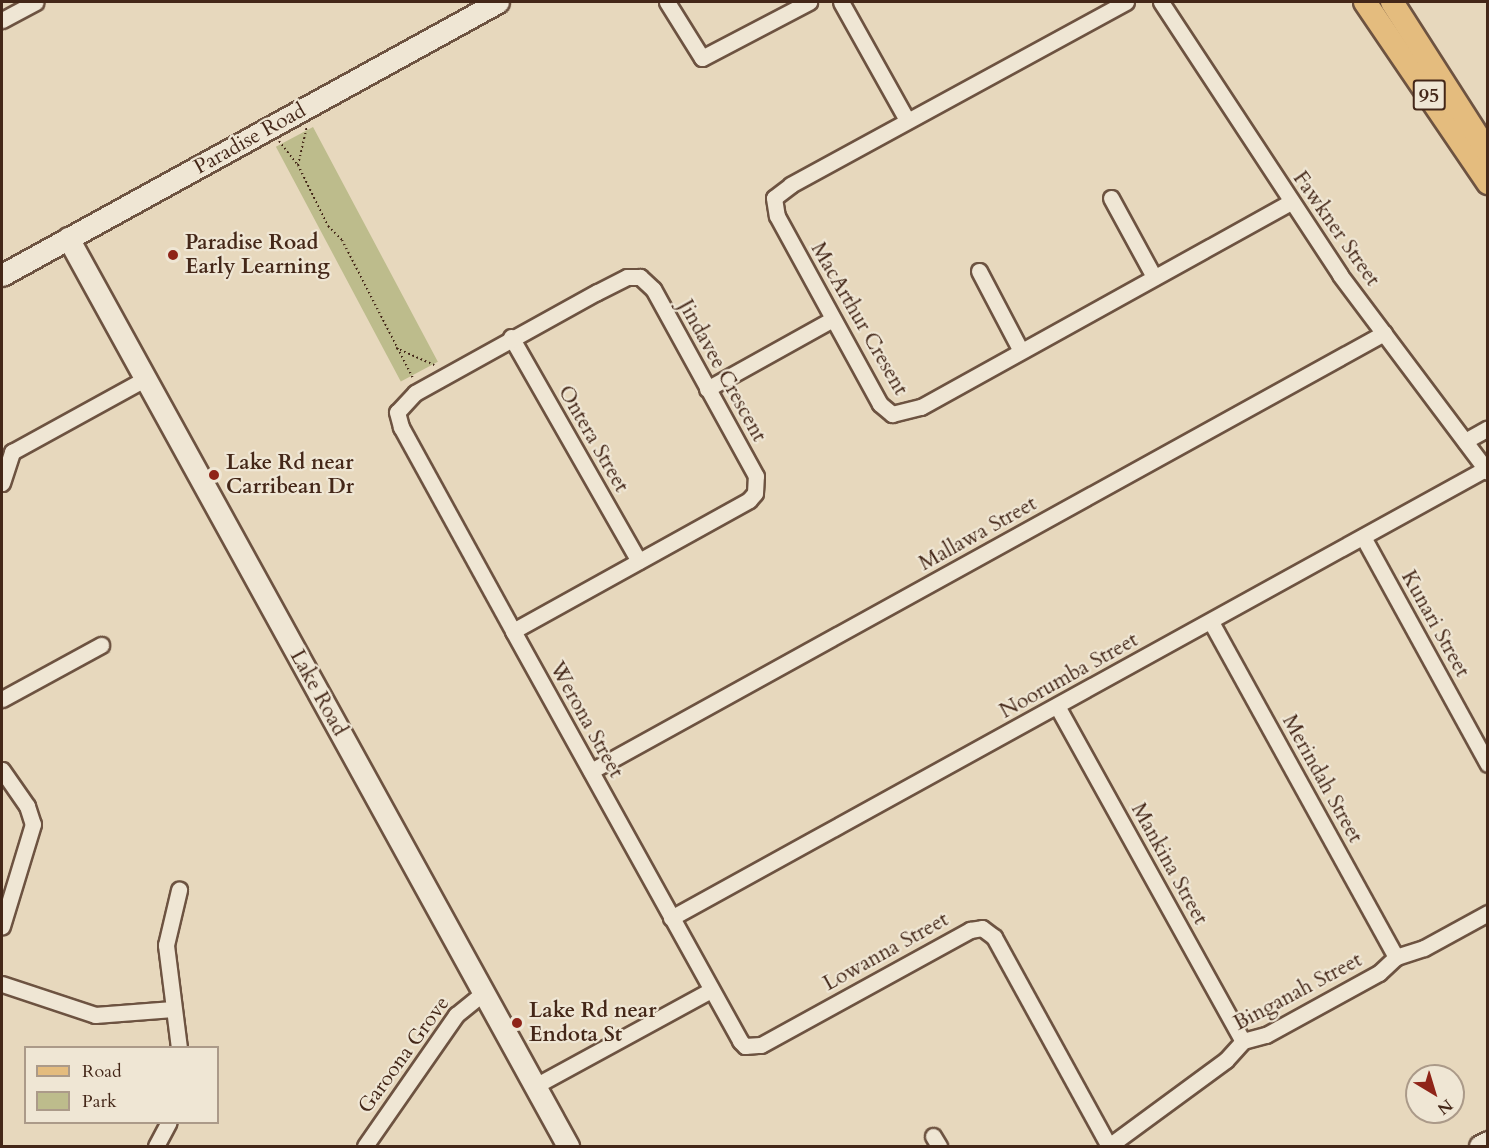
<!DOCTYPE html>
<style>
body{margin:0}
#map{position:relative;width:1489px;height:1148px;overflow:hidden;background:#e7d8bd;font-family:Cardo,serif}
div>[style]{position:absolute}
[style*='--x']{left:calc(var(--x)*1px);top:calc(var(--y)*1px);width:calc(var(--w)*1px);rotate:calc(var(--a)*1deg)}
.green>*{inset:0;background:#bdbc8c;transform-origin:0 0}
.path>*{height:2px;margin-top:-1px;transform-origin:0;background:repeating-linear-gradient(90deg,#442718 0 1.5px,transparent 0 4.5px)}
.roads{filter:drop-shadow(2px 0 #6d5341) drop-shadow(-2px 0 #6d5341) drop-shadow(0 2px #6d5341) drop-shadow(0 -2px #6d5341)}
.street>*{height:15px;margin:-7.5px;padding:0 7.5px;transform-origin:7.5px;border-radius:7.5px;background:#efe6d4}
.secondary>*{height:21px;margin:-10.5px;padding:0 10.5px;transform-origin:10.5px;border-radius:10.5px;background:#efe6d4}
.primary>*{height:22px;margin:-11px;padding:0 11px;transform-origin:11px;border-radius:11px;background:#e4bc7e}
.dots>*{width:16px;height:16px;translate:-50% -50%;box-sizing:border-box;border:3px solid #efe6d4;border-radius:50%}
span{translate:-50% -50%;white-space:nowrap;text-align:center;line-height:1.15;-webkit-text-stroke:4.5px #efe6d4;paint-order:stroke}
.shield-label span{padding:2px 4px;background:#efe6d4;border:2px solid;border-radius:4px;-webkit-text-stroke-width:0}
.shield-label{font-size:20px;color:#442718;font-weight:700}
.street-label{font-size:21px;color:#442718}
.poi-label{font-size:21px;color:#442718;font-weight:700}
.left{translate:0 -50%;text-align:left}
.frame{position:absolute;inset:0;border:3px solid #442718;pointer-events:none}
.legend{position:absolute;left:24px;top:1046px;width:195px;height:78px;box-sizing:border-box;background:#efe6d4;border:2px solid #ab9a89;margin:0;padding:8px 10px;list-style:none;font-size:18px;color:#442718}
.legend li{display:flex;align-items:center;gap:12px;height:30px}
.legend b{width:30px;border:2px solid #ab9a89}
.north{position:absolute;left:1405px;top:1064px;width:60px;height:60px;box-sizing:border-box;background:#efe6d4;border:2px solid #ab9a89;border-radius:50%;rotate:142deg;font-size:16px;font-weight:700;line-height:24px;text-align:center;color:#442718}
.north::after{content:'';display:block;margin:auto;width:21px;height:27px;background:#8f2418;clip-path:polygon(50% 0,100% 100%,50% 72%,0 100%)}
</style>
<div id="map">
<div class="green">
<i style="left:313px;top:127px;width:266px;height:42px;rotate:62deg"></i>
</div>
<div class="path">
<i style="--x:279;--y:141;--w:31;--a:52"></i>
<i style="--x:298;--y:165;--w:68;--a:63.8"></i>
<i style="--x:328;--y:226;--w:20;--a:45"></i>
<i style="--x:342;--y:240;--w:155;--a:62.8"></i>
<i style="--x:298;--y:165;--w:39;--a:-77"></i>
<i style="--x:396;--y:348;--w:42;--a:24.1"></i>
</div>
<div class="roads">
<div class="street">
<i style="--x:667;--y:2;--w:66;--a:58"></i>
<i style="--x:702;--y:58;--w:121;--a:-27.6"></i>
<i style="--x:841;--y:2;--w:135;--a:60.8"></i>
<i style="--x:1126;--y:2;--w:382;--a:151.4"></i>
<i style="--x:791;--y:185;--w:21;--a:143"></i>
<i style="--x:774;--y:198;--w:18;--a:81"></i>
<i style="--x:777;--y:216;--w:214;--a:61.3"></i>
<i style="--x:880;--y:404;--w:16;--a:40"></i>
<i style="--x:892;--y:414;--w:30;--a:-14"></i>
<i style="--x:921;--y:407;--w:423;--a:-29"></i>
<i style="--x:1161;--y:2;--w:326;--a:56.7"></i>
<i style="--x:1340;--y:275;--w:246;--a:53.1"></i>
<i style="--x:2;--y:20;--w:38;--a:-28"></i>
<i style="--x:1111;--y:198;--w:90;--a:61.4"></i>
<i style="--x:979;--y:271;--w:90;--a:62.3"></i>
<i style="--x:511;--y:337;--w:258;--a:60.3"></i>
<i style="--x:707;--y:389;--w:144;--a:-29.1"></i>
<i style="--x:1465;--y:441;--w:26;--a:-29"></i>
<i style="--x:2;--y:483;--w:33;--a:-72"></i>
<i style="--x:12;--y:452;--w:152;--a:-28.8"></i>
<i style="--x:1363;--y:537;--w:259;--a:61.2"></i>
<i style="--x:1211;--y:622;--w:383;--a:61.1"></i>
<i style="--x:513;--y:631;--w:270;--a:-29"></i>
<i style="--x:749;--y:500;--w:9;--a:-49"></i>
<i style="--x:755;--y:493;--w:17;--a:-87"></i>
<i style="--x:756;--y:476;--w:213;--a:-118.8"></i>
<i style="--x:653;--y:289;--w:18;--a:-137"></i>
<i style="--x:640;--y:277;--w:13;--a:180"></i>
<i style="--x:627;--y:277;--w:34;--a:153"></i>
<i style="--x:597;--y:292;--w:208;--a:151"></i>
<i style="--x:415;--y:393;--w:26;--a:133"></i>
<i style="--x:397;--y:412;--w:16;--a:75"></i>
<i style="--x:401;--y:427;--w:233;--a:61.2"></i>
<i style="--x:513;--y:631;--w:469;--a:61"></i>
<i style="--x:740;--y:1041;--w:7;--a:45"></i>
<i style="--x:745;--y:1046;--w:16;--a:-4"></i>
<i style="--x:761;--y:1045;--w:239;--a:-28.8"></i>
<i style="--x:970;--y:930;--w:12;--a:-9"></i>
<i style="--x:982;--y:928;--w:15;--a:37"></i>
<i style="--x:994;--y:937;--w:239;--a:61.2"></i>
<i style="--x:2;--y:699;--w:113;--a:-28.6"></i>
<i style="--x:1057;--y:706;--w:383;--a:61"></i>
<i style="--x:2;--y:770;--w:44;--a:55.2"></i>
<i style="--x:27;--y:806;--w:19;--a:72"></i>
<i style="--x:33;--y:824;--w:107;--a:106.9"></i>
<i style="--x:591;--y:771;--w:906;--a:-28.91"></i>
<i style="--x:671;--y:918;--w:930;--a:-28.88"></i>
<i style="--x:2;--y:984;--w:98;--a:18.4"></i>
<i style="--x:95;--y:1015;--w:78;--a:-4.4"></i>
<i style="--x:179;--y:1048;--w:104;--a:-97.2"></i>
<i style="--x:166;--y:945;--w:57;--a:-76.7"></i>
<i style="--x:535;--y:1086;--w:200;--a:-28.6"></i>
<i style="--x:933;--y:1136;--w:12;--a:59"></i>
<i style="--x:156;--y:1146;--w:27;--a:-62"></i>
<i style="--x:365;--y:1146;--w:160;--a:-55.2"></i>
<i style="--x:456;--y:1015;--w:35;--a:-39"></i>
<i style="--x:1109;--y:1146;--w:145;--a:-36.3"></i>
<i style="--x:1226;--y:1060;--w:25;--a:-48"></i>
<i style="--x:1243;--y:1041;--w:24;--a:-15"></i>
<i style="--x:1266;--y:1035;--w:129;--a:-28.8"></i>
<i style="--x:1379;--y:973;--w:23;--a:-43"></i>
<i style="--x:1396;--y:957;--w:29;--a:-18"></i>
<i style="--x:1424;--y:948;--w:73;--a:-28.7"></i>
</div>
<div class="secondary">
<i style="--x:68;--y:238;--w:1037;--a:61.16"></i>
<i style="--x:2;--y:275;--w:566;--a:-28.83"></i>
<i style="--x:1480;--y:1146;--w:9;--a:-27"></i>
</div>
<div class="primary">
<i style="--x:1365;--y:2;--w:219;--a:55.8"></i>
<i style="--x:1392;--y:2;--w:178;--a:57.4"></i>
</div>
</div>
<div class="dots">
<i style="left:173px;top:255px;background:#8f2418"></i>
<i style="left:214px;top:475px;background:#8f2418"></i>
<i style="left:517px;top:1023px;background:#8f2418"></i>
</div>
<div class="shield-label">
<span style="left:1429px;top:95px">95</span>
</div>
<div class="street-label">
<span style="left:250px;top:139px;rotate:-29deg">Paradise Road</span>
<span style="left:1336px;top:229px;rotate:55deg">Fawkner Street</span>
<span style="left:859px;top:319px;rotate:60deg">MacArthur Cresent</span>
<span style="left:722px;top:371px;rotate:61deg">Jindavee Crescent</span>
<span style="left:593px;top:439px;rotate:60deg">Ontera Street</span>
<span style="left:978px;top:534px;rotate:-29deg">Mallawa Street</span>
<span style="left:1435px;top:624px;rotate:61deg">Kunari Street</span>
<span style="left:1069px;top:676px;rotate:-29deg">Noorumba Street</span>
<span style="left:318px;top:693px;rotate:61deg">Lake Road</span>
<span style="left:586px;top:720px;rotate:61deg">Werona Street</span>
<span style="left:1322px;top:779px;rotate:61deg">Merindah Street</span>
<span style="left:1169px;top:864px;rotate:61deg">Mankina Street</span>
<span style="left:886px;top:952px;rotate:-29deg">Lowanna Street</span>
<span style="left:1298px;top:992px;rotate:-28deg">Binganah Street</span>
<span style="left:404px;top:1055px;rotate:-54deg">Garoona Grove</span>
</div>
<div class="poi-label">
<span class="left" style="left:185px;top:255px">Paradise Road<br>Early Learning</span>
<span class="left" style="left:226px;top:475px">Lake Rd near<br>Carribean Dr</span>
<span class="left" style="left:529px;top:1023px">Lake Rd near<br>Endota St</span>
</div>
<div class="frame"></div>
<ul class="legend">
<li><b style="height:8px;background:#e4bc7e"></b>Road</li>
<li><b style="height:16px;background:#bdbc8c"></b>Park</li>
</ul>
<div class="north">N</div>
</div>
